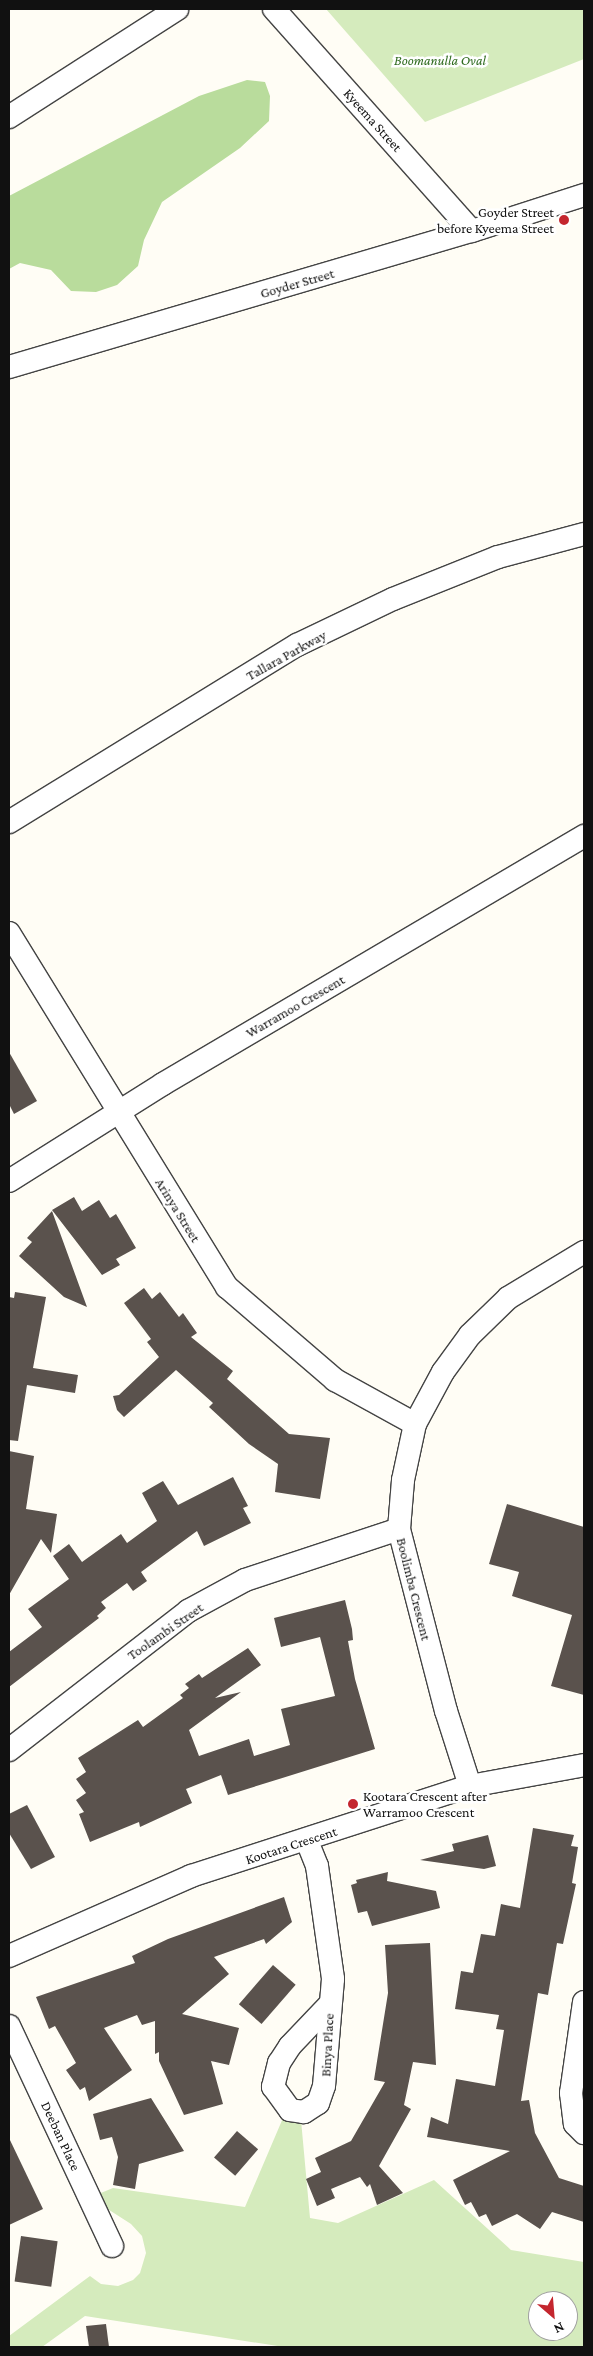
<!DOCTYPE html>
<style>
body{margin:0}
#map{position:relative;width:593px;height:2356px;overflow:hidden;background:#fffdf5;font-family:"Crimson Pro",serif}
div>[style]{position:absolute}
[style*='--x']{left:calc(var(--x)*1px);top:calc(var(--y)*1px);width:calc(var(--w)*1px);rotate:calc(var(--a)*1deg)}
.green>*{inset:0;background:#d5ebbd}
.forest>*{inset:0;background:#b9dc9c}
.building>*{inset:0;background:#5a524d;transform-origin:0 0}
.roads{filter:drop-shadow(1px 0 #444) drop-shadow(-1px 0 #444) drop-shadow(0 1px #444) drop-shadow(0 -1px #444)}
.minor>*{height:22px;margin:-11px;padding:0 11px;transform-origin:11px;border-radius:11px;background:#fff}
.dots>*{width:14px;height:14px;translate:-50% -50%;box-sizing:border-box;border:2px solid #fff;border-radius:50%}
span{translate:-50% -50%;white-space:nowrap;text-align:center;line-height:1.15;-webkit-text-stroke:5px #fff;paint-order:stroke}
.park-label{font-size:14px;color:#2f6b1f;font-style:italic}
.street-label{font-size:14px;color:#111}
.poi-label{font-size:14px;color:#111}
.right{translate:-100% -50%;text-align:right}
.left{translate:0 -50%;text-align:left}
.frame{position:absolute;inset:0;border:10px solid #111;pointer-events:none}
.north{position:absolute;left:528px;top:2291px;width:50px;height:50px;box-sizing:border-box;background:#fff;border:1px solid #a0a0a0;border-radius:50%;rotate:153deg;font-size:14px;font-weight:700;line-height:20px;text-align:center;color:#111}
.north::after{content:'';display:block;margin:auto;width:18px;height:22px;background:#c4262e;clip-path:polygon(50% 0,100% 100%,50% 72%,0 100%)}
</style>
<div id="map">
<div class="green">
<i style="clip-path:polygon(326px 9px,584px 9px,584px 59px,425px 122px)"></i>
<i style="clip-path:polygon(evenodd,283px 2118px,301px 2120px,310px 2218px,338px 2223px,434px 2180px,511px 2250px,584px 2262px,584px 2347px,284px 2347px,85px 2316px,42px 2347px,9px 2347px,9px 2336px,90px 2276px,101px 2284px,118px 2286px,133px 2280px,140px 2273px,146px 2253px,142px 2236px,131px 2224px,103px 2206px,96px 2195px,113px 2188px,245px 2207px,283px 2118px,538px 2301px,568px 2301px,568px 2331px,538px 2331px,538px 2301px)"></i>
</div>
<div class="forest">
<i style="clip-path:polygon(247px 80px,265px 82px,270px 96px,269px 121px,240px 148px,162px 202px,144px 240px,138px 266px,117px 285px,96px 292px,71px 291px,51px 270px,20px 263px,9px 269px,9px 196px,199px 96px)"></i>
</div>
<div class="building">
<i style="clip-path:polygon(9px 1052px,37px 1101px,14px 1114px,9px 1104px)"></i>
<i style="clip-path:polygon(74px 1197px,82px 1211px,99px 1200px,110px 1218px,116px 1214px,136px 1248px,116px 1259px,120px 1265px,102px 1275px,52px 1210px)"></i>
<i style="clip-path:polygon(52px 1211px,87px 1307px,64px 1297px,19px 1256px,32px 1242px,27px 1238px)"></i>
<i style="clip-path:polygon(144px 1288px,152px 1299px,160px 1292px,179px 1317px,183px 1313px,197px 1333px,191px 1337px,233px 1371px,227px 1379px,289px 1434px,330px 1438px,320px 1499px,275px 1492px,278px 1464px,249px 1444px,209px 1407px,213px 1403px,176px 1370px,124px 1417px,117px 1410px,113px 1396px,119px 1395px,159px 1357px,147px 1342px,151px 1339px,124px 1303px)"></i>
<i style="clip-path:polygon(15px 1292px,46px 1297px,33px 1368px,78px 1375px,75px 1393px,27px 1385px,18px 1441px,9px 1440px,9px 1297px,14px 1298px)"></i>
<i style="clip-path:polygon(9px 1451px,34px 1456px,26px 1509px,57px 1514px,51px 1553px,41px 1539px,9px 1595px)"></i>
<i style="clip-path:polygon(233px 1477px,248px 1506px,243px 1508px,251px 1523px,204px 1546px,197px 1531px,141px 1572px,147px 1581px,133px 1591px,127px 1583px,101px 1602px,106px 1608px,97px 1616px,99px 1618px,9px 1687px,9px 1652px,42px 1627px,28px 1609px,69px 1579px,53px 1556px,69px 1544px,82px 1562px,121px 1534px,127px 1543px,157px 1521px,142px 1493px,163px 1481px,178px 1505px)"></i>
<i style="clip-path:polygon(507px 1504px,584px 1527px,584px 1695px,551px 1686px,572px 1615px,512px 1596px,519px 1572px,489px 1564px)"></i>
<i style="clip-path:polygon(345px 1600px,352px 1629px,353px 1640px,348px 1641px,355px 1679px,375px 1749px,228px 1795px,221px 1775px,186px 1789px,192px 1803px,140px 1827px,139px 1822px,90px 1842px,79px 1814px,84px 1812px,76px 1800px,86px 1793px,76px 1779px,86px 1772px,78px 1758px,138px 1720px,143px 1727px,183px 1698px,180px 1695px,189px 1688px,185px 1684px,199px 1674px,202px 1678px,248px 1648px,261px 1665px,215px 1698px,241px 1692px,189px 1730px,199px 1756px,249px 1739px,254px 1756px,290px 1745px,281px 1709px,335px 1696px,320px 1637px,281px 1647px,274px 1618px)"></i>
<i style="clip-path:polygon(27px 1805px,55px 1857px,31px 1869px,9px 1833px,9px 1814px)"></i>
<i style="clip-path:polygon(533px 1828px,574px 1835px,571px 1846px,578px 1847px,572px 1883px,576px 1884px,563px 1944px,557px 1943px,548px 1995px,538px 1993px,521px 2101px,529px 2100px,535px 2133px,559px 2178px,584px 2186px,584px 2222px,552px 2212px,540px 2229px,517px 2214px,492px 2226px,486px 2214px,479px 2217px,471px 2202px,465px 2205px,453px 2180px,510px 2151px,427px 2137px,431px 2117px,448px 2124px,456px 2079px,495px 2086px,504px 2030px,496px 2029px,499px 2015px,455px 2009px,461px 1971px,473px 1973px,481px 1934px,495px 1936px,501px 1904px,520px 1908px)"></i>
<i style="clip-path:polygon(488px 1835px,496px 1866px,484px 1869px,420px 1860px,454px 1851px,452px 1844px)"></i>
<i style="clip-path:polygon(388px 1872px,387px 1881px,436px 1891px,440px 1908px,372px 1926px,367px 1911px,358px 1913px,351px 1885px,357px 1883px,356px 1880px)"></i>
<i style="clip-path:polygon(284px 1897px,292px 1922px,266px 1944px,264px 1939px,214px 1957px,229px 1974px,182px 2014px,239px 2028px,229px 2065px,211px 2061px,223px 2104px,184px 2115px,159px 2061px,159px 2052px,155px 2054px,155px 2021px,142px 2025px,137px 2015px,104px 2028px,132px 2070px,89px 2101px,85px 2087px,80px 2090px,66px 2070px,76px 2063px,55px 2026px,49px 2029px,36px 1997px,135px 1963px,132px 1956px,168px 1939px)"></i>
<i style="clip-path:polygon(430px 1943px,436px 2065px,413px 2062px,404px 2105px,411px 2109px,379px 2166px,403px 2193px,377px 2205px,370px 2184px,367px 2187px,360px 2177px,331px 2189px,335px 2198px,317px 2206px,306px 2179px,321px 2172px,315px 2158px,351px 2141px,385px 2082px,374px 2080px,388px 1993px,385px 1945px)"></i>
<i style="left:273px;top:1965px;width:30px;height:52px;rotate:41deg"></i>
<i style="clip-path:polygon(151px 2098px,184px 2151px,139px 2164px,135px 2189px,113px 2185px,118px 2157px,112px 2137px,100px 2140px,93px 2114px)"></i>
<i style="left:237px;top:2131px;width:28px;height:35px;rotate:41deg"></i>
<i style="clip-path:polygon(9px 2138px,43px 2209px,9px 2225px)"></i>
<i style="left:21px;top:2236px;width:37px;height:46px;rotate:8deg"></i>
<i style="clip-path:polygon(106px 2324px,109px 2347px,89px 2347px,86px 2326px)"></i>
</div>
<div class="roads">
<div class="minor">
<i style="--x:274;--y:9;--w:297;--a:48.3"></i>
<i style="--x:9;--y:117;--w:200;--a:-32.7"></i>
<i style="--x:9;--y:367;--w:483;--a:-16.4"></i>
<i style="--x:472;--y:231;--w:118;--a:-17.8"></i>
<i style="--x:9;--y:822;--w:338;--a:-31.6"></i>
<i style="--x:297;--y:645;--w:106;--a:-25.6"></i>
<i style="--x:393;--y:599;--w:113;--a:-21.8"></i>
<i style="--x:498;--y:557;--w:89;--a:-15"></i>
<i style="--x:9;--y:933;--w:416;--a:58.4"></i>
<i style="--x:227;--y:1287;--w:143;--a:40.7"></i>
<i style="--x:335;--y:1380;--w:91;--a:28.8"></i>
<i style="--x:9;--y:1181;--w:182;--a:-32.2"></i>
<i style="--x:163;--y:1084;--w:489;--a:-30.5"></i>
<i style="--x:9;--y:1750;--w:227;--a:-37.8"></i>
<i style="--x:188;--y:1611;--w:65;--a:-28.5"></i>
<i style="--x:245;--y:1580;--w:162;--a:-18.3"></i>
<i style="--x:470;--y:1786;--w:79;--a:-107.7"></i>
<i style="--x:446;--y:1711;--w:188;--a:-104.5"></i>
<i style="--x:399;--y:1529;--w:49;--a:-85.3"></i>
<i style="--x:403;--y:1480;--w:57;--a:-77.9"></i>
<i style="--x:415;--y:1424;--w:59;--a:-61.7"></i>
<i style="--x:443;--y:1372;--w:46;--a:-53.9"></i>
<i style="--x:470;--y:1335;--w:53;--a:-44.2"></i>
<i style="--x:508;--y:1298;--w:89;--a:-31.2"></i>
<i style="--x:307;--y:1841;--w:27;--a:68"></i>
<i style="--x:317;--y:1866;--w:114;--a:81.9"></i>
<i style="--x:333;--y:1979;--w:107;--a:94.8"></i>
<i style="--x:324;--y:2086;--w:18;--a:109"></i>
<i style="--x:318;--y:2103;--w:17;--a:147"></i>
<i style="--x:304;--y:2112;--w:14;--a:-172"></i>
<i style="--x:290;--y:2110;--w:29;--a:-126"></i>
<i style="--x:273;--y:2087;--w:25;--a:-76"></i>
<i style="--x:279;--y:2063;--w:20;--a:-57"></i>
<i style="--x:290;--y:2046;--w:57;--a:-46.4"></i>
<i style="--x:9;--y:1956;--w:199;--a:-23.7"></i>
<i style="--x:191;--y:1876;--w:293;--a:-17.9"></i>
<i style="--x:470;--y:1786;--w:116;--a:-10.4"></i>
<i style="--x:584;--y:2002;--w:92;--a:98.1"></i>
<i style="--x:571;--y:2093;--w:31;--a:83"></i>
<i style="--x:575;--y:2124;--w:13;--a:45"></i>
<i style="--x:9;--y:2026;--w:243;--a:64.9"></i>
</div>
</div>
<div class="dots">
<i style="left:564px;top:220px;background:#c4262e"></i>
<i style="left:353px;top:1804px;background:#c4262e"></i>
</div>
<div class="park-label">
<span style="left:440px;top:60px">Boomanulla Oval</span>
</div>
<div class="street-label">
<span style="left:373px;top:120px;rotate:48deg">Kyeema Street</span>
<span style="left:297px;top:283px;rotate:-16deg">Goyder Street</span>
<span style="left:286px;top:655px;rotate:-29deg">Tallara Parkway</span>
<span style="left:295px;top:1006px;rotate:-30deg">Warramoo Crescent</span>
<span style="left:178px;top:1210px;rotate:58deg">Arinya Street</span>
<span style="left:414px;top:1589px;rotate:76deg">Boolimba Crescent</span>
<span style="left:165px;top:1631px;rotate:-35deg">Toolambi Street</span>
<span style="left:291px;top:1845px;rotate:-18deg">Kootara Crescent</span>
<span style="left:327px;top:2045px;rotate:-87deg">Binya Place</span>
<span style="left:61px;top:2136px;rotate:65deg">Deeban Place</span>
</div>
<div class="poi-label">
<span class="right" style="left:554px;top:220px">Goyder Street<br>before Kyeema Street</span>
<span class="left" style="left:363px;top:1804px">Kootara Crescent after<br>Warramoo Crescent</span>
</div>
<div class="frame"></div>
<div class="north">N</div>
</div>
